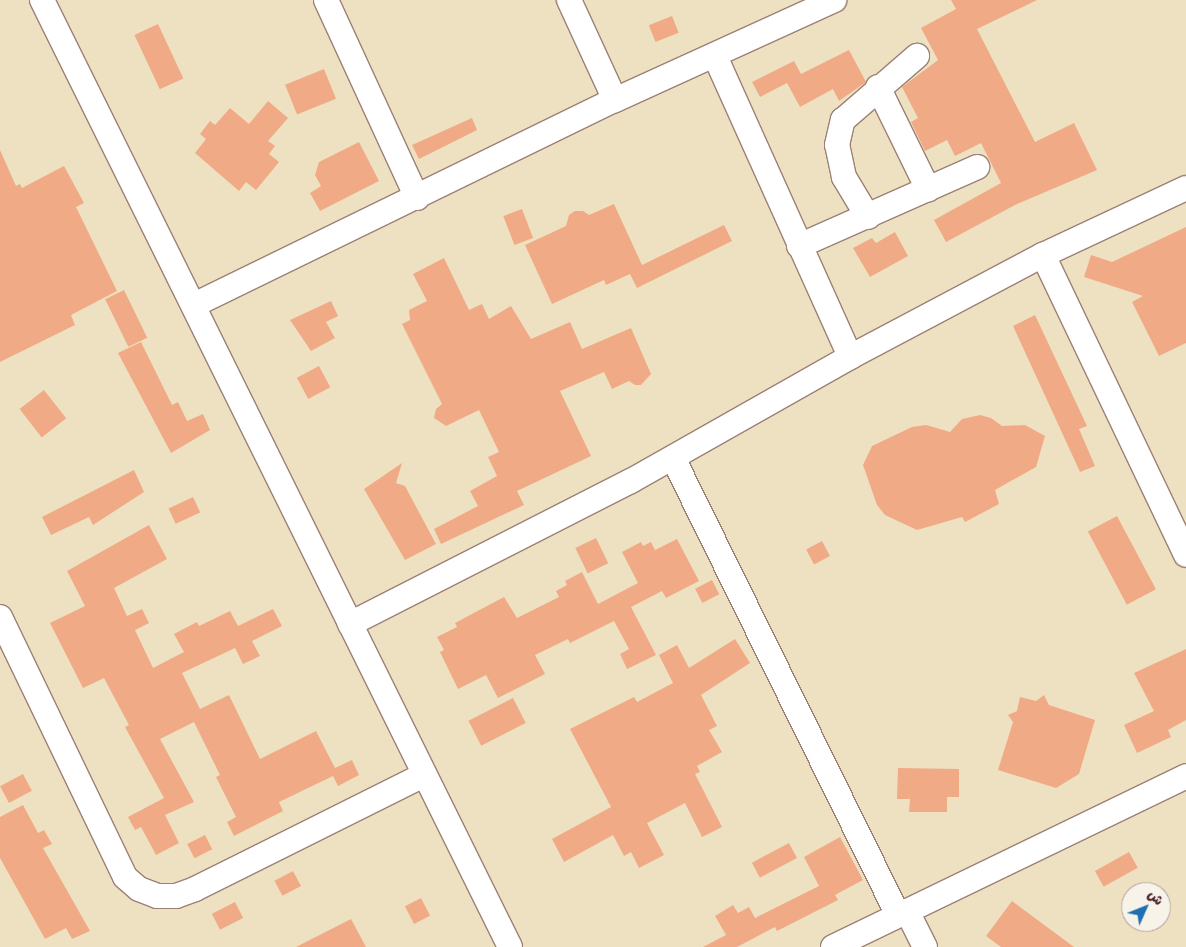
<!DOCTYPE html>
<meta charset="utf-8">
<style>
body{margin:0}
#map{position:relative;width:1186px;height:947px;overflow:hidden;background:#eee1c1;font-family:"Shantell Sans","Playpen Sans Arabic",sans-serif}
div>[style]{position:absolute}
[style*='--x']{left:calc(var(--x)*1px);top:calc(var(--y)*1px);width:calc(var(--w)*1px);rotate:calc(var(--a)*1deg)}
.building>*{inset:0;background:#f0ab86;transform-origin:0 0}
.roads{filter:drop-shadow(1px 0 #9c8076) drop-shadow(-1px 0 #9c8076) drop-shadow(0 1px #9c8076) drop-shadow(0 -1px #9c8076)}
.minor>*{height:24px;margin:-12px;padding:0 12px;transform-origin:12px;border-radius:12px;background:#fff}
span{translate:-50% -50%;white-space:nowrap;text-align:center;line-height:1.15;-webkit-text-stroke:4px #f7f3e8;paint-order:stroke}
.north{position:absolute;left:1121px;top:882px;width:50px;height:50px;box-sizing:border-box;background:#f7f3e8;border:1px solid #b29e9c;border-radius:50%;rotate:46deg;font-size:14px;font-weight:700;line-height:20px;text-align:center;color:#4a1f2b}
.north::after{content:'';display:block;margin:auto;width:18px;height:22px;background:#1f6fb2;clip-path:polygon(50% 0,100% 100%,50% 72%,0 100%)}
</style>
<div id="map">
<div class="building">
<i style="clip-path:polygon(951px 0,1037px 0,977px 29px,1035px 142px,1074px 123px,1097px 170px,1015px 205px,946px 242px,934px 220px,1001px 183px,981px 143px,955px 156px,947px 140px,925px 151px,911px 122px,918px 118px,902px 87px,938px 60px,921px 28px,956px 9px)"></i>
<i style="left:672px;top:16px;width:18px;height:25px;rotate:68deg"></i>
<i style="left:158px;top:24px;width:60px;height:26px;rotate:65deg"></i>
<i style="clip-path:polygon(849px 50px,866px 82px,839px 101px,833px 89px,800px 107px,787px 83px,760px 97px,752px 82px,794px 61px,801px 74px)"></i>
<i style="left:324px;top:69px;width:32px;height:42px;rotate:68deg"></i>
<i style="clip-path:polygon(268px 101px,288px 118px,268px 141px,275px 146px,269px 154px,279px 162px,256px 190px,246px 182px,239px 191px,195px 153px,206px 139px,200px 134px,210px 121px,215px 125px,230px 108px,249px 124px)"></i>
<i style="clip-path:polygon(472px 118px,477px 130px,419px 159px,412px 145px)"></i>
<i style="clip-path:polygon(359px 142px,379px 181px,320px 211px,310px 193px,321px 186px,315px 175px,319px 162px)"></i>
<i style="clip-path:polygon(0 150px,16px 186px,20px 184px,22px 188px,64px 166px,84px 203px,76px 207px,117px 291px,71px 315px,75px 325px,0 362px)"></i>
<i style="clip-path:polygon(614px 204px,642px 265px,724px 225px,732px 241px,637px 288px,630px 274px,606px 285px,604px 280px,552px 304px,525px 245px,566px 226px,569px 215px,575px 211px,583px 211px,589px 215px)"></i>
<i style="left:522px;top:209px;width:31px;height:20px;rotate:69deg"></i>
<i style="clip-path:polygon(1186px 227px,1186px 343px,1159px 356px,1132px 302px,1143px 296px,1084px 277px,1091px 255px,1112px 262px)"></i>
<i style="clip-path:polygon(895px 232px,908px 256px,870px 277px,853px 248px,872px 238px,876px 243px)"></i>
<i style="clip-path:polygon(444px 258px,469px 310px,482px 304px,489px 319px,511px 306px,531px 339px,570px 322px,582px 349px,631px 328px,651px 374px,641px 385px,635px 385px,629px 381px,612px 389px,604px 372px,560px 391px,591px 456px,517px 491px,524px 505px,441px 544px,434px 529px,478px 506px,470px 491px,497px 476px,488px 457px,499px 452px,479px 410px,446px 426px,434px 418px,436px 409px,442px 404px,402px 324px,410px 320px,409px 310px,427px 301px,413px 274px)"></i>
<i style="left:124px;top:290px;width:53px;height:21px;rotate:64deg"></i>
<i style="clip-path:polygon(331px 301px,338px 316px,326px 322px,335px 338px,311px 351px,290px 320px)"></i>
<i style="clip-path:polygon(1035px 315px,1087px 426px,1079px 429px,1095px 466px,1080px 472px,1013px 326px)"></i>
<i style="clip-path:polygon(141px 342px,172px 405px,178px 402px,187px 421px,203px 414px,210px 430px,171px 453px,118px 353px)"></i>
<i style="left:319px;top:366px;width:24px;height:25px;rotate:62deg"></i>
<i style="left:44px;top:390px;width:36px;height:31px;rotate:52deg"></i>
<i style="clip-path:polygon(980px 415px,991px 418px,1002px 426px,1025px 425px,1045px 436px,1036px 467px,995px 490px,999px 504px,965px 522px,962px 517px,917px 530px,885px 515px,877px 505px,863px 465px,872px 446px,912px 427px,926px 425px,950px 432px,962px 419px)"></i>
<i style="clip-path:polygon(402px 463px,396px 483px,405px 486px,436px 544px,405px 560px,364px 489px)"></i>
<i style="clip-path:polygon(134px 470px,144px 492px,93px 525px,89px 517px,51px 535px,42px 517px)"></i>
<i style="left:193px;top:497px;width:17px;height:27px;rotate:65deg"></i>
<i style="left:1117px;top:516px;width:83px;height:33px;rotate:62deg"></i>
<i style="clip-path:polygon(149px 525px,167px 559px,114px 588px,127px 616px,142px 609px,149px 623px,135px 630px,153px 668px,184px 652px,174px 634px,197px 622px,199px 626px,230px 611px,238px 626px,273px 609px,282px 626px,252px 641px,260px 656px,243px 664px,235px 648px,182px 673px,200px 709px,229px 695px,260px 759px,316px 731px,335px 768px,352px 760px,359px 775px,338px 786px,333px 776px,279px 802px,283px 811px,234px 836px,227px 822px,236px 817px,216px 777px,220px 775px,194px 722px,160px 739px,194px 802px,165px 815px,179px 843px,156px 855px,141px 827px,135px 830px,128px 817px,164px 798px,125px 727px,129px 725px,104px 678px,83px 688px,50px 623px,85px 606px,67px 571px)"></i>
<i style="left:596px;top:538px;width:28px;height:23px;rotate:64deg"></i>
<i style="clip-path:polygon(677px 539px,699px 581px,666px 598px,662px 591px,631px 607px,656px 655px,627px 669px,620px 654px,629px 649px,614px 621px,570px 643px,568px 639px,535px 655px,545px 674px,498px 698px,486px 675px,458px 689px,440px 652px,444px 650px,437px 637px,457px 627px,455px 623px,504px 597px,517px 618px,559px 597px,556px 591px,567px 585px,565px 581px,582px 572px,598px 604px,638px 583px,622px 552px,641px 542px,643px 546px,651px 542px,655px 550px)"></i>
<i style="left:822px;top:541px;width:17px;height:18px;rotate:62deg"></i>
<i style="left:712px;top:580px;width:16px;height:19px;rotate:63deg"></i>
<i style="clip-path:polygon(735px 639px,750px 663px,701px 695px,717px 726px,709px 730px,722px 752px,697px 766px,700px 772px,695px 774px,722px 827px,702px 837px,685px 803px,647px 823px,664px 855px,639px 868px,631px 852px,624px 856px,613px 835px,564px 862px,552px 839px,611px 807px,570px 729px,634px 697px,637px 702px,673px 683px,659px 655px,677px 645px,689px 668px)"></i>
<i style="clip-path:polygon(1186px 649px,1186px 720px,1168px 730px,1171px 737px,1137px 753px,1124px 725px,1154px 711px,1134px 673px)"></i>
<i style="clip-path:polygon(1044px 695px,1049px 705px,1095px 720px,1079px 774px,1056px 788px,998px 770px,1013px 722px,1008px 715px,1017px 711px,1020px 697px,1036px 701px)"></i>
<i style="left:513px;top:698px;width:28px;height:50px;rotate:63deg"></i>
<i style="clip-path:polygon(898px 768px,959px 769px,959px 797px,947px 797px,947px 812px,909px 812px,910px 799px,897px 799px)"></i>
<i style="left:23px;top:774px;width:19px;height:26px;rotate:62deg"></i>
<i style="clip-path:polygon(23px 805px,38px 833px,44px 830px,52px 844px,43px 848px,90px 931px,72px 939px,66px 928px,45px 939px,0 858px,0 817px)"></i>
<i style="left:205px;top:835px;width:16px;height:20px;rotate:63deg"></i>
<i style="clip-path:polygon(840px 837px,863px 880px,835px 895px,838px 900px,777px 931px,775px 927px,737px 947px,703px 947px,726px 935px,715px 916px,733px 905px,738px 913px,749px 907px,755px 918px,819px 886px,804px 857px)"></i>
<i style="left:789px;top:843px;width:17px;height:42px;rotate:62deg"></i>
<i style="left:1129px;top:852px;width:18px;height:39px;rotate:61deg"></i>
<i style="left:293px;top:871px;width:17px;height:21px;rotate:62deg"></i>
<i style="left:421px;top:898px;width:20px;height:18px;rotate:63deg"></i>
<i style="clip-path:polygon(1012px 901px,1074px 947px,1001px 947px,986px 936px)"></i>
<i style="left:235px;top:902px;width:18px;height:26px;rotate:63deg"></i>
<i style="clip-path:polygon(351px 919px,366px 947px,296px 947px)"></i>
</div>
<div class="roads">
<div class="minor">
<i style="--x:42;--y:0;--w:1056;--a:63.7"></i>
<i style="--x:326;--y:0;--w:218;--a:65.3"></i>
<i style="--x:569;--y:0;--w:110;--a:65.3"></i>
<i style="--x:715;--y:56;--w:330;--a:65.8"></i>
<i style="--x:878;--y:87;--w:114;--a:63.9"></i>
<i style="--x:868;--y:217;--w:47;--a:-121"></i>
<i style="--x:844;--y:177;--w:33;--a:-102"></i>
<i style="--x:837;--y:145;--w:26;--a:-77"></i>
<i style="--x:843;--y:120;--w:98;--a:-40.9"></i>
<i style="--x:799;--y:246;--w:195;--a:-23.9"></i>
<i style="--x:1043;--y:255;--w:332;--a:64.5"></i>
<i style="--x:194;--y:305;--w:468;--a:-26"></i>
<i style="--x:615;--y:100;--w:241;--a:-24.5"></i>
<i style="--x:673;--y:458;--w:509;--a:63.79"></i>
<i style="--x:0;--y:617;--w:288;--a:64.3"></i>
<i style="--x:125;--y:877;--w:18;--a:41"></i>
<i style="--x:139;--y:889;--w:19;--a:21"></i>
<i style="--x:157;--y:896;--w:19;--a:0"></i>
<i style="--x:176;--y:896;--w:20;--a:-20"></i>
<i style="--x:195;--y:889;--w:256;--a:-26.5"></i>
<i style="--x:350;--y:624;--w:315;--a:-27"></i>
<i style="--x:631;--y:481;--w:252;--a:-29.5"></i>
<i style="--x:850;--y:357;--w:218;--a:-27.9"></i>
<i style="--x:1043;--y:255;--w:158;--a:-25.1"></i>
<i style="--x:907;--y:911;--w:40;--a:63.4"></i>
<i style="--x:833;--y:947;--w:392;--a:-25.8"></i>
</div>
</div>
<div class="north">ش</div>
</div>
